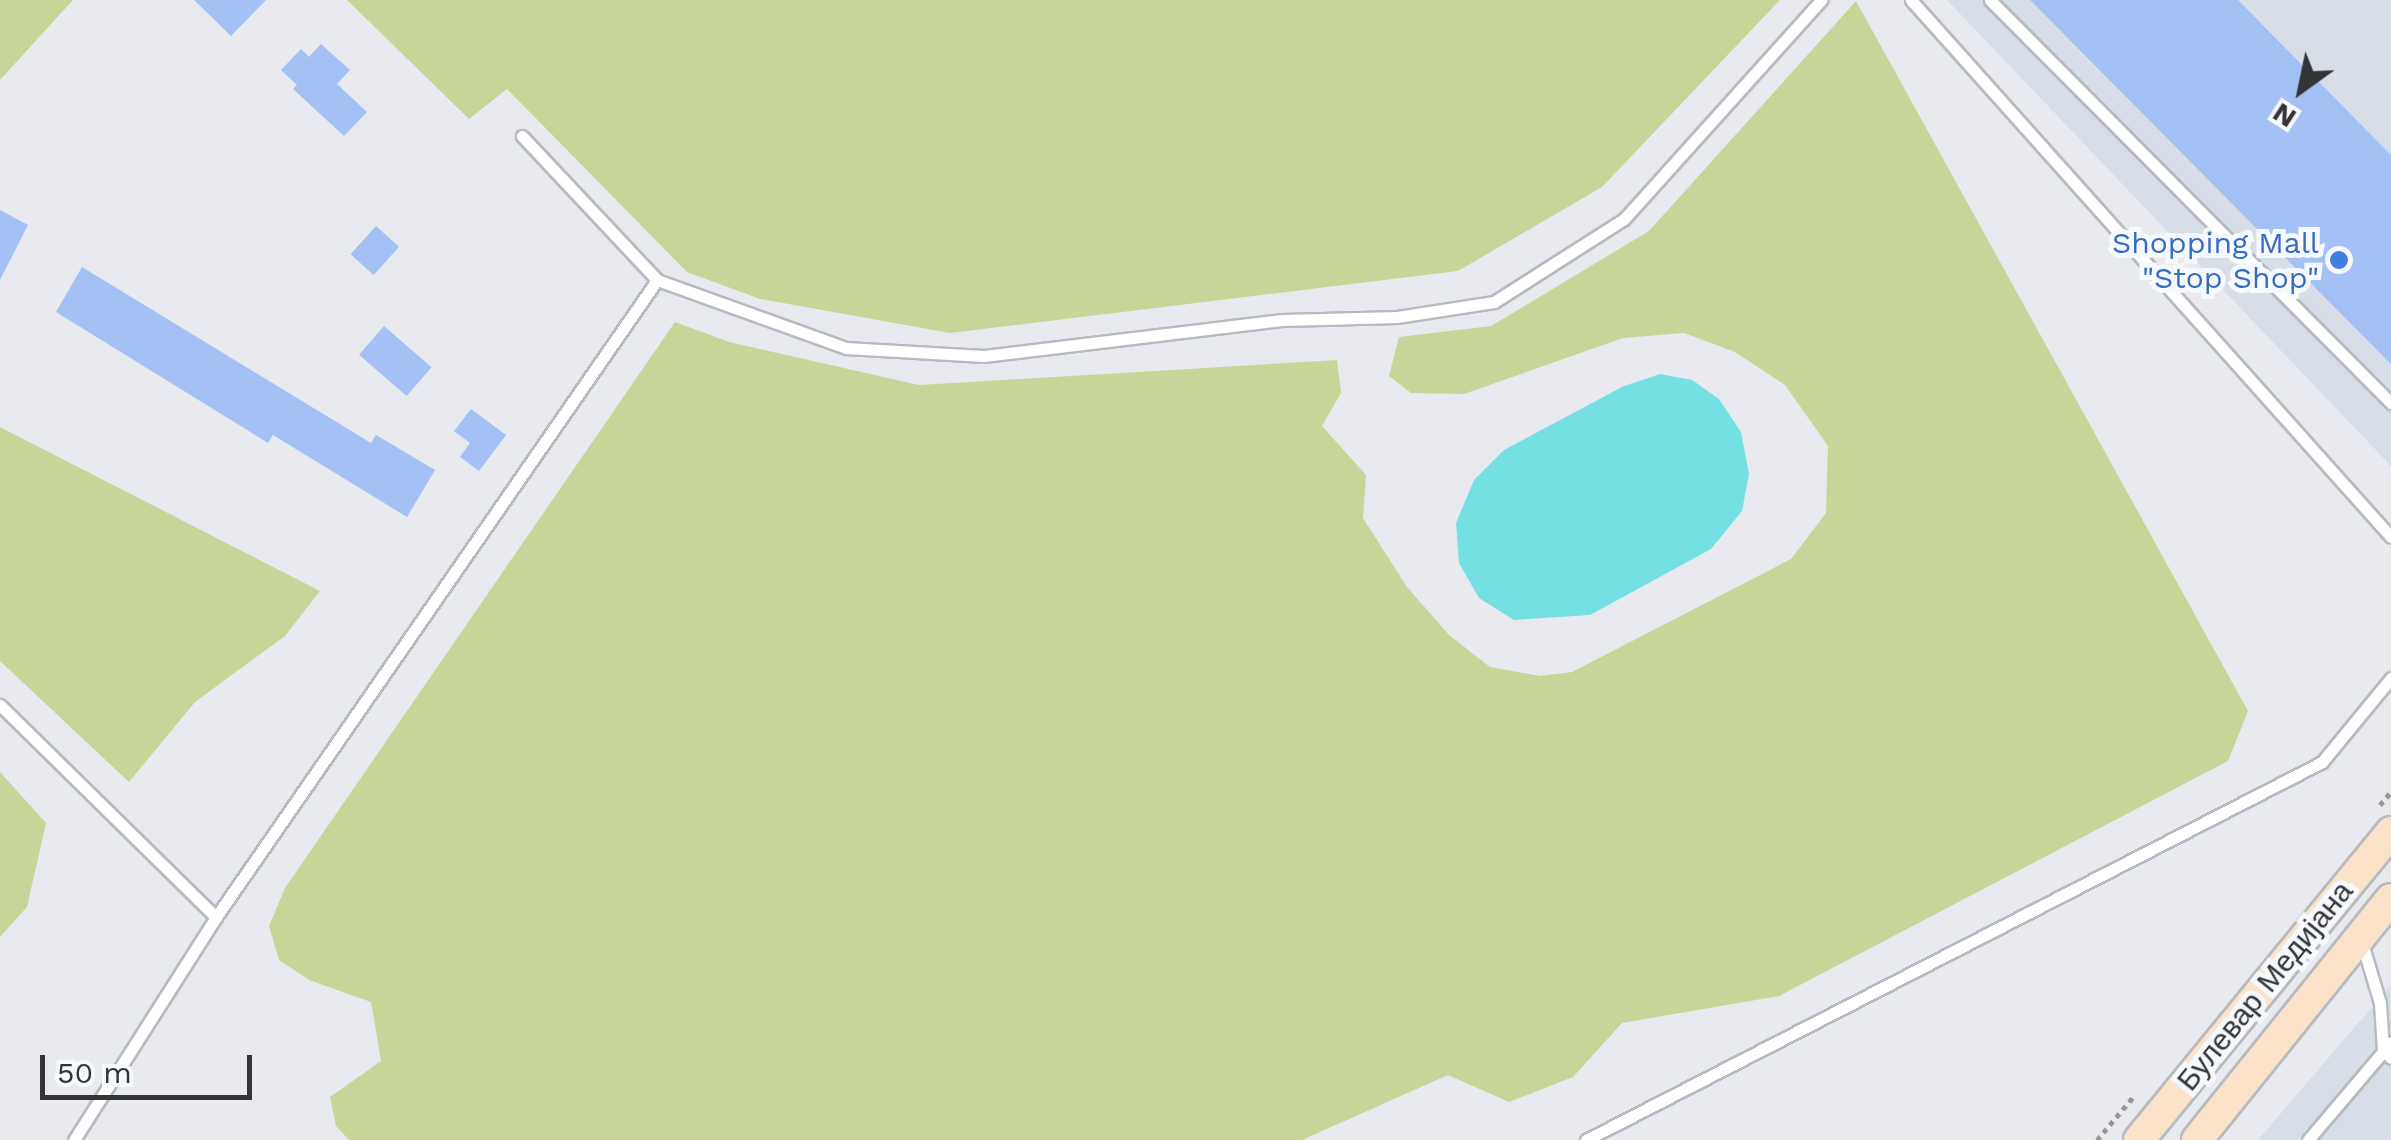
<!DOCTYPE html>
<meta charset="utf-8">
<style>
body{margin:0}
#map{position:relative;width:2391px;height:1140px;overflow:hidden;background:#e8eaef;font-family:"Work Sans",sans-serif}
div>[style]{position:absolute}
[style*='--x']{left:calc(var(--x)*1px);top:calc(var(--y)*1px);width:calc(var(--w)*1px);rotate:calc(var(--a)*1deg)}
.built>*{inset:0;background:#d7dee8}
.green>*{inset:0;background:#c7d698}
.water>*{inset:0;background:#74e0e4}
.building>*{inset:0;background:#a3c1f4;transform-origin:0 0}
.path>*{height:5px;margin-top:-2.5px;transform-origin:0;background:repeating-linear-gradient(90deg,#95979a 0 5px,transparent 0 10px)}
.roads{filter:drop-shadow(2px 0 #b7babe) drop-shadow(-2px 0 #b7babe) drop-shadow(0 2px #b7babe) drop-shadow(0 -2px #b7babe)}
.service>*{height:11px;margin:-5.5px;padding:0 5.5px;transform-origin:5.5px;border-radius:5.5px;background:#fff}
.secondary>*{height:30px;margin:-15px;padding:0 15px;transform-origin:15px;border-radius:15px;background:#fae3c8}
.dots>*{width:28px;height:28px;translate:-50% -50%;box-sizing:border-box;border:5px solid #f5f8fc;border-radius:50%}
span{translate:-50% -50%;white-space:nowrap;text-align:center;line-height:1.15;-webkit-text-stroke:10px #f5f8fc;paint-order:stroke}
.shop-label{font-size:30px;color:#366cbe}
.right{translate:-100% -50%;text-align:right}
.street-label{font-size:30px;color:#333436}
.north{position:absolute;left:2251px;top:40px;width:100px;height:100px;-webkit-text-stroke:8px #f5f8fc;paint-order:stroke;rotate:213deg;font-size:28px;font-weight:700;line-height:40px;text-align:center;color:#333436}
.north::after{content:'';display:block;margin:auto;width:35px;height:45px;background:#333436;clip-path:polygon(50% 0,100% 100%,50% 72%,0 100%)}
.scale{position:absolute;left:40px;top:1055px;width:212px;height:45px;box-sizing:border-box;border:5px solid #333436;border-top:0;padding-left:12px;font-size:30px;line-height:35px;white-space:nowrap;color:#333436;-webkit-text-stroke:8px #f5f8fc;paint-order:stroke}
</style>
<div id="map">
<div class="built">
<i style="clip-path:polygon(1947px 0,2391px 0,2391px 466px)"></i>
<i style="clip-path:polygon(2391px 985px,2391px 1140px,2258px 1140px)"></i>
</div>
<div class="green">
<i style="clip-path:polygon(0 0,73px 0,0 80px)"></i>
<i style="clip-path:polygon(347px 0,1780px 0,1602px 187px,1458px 271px,950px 333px,760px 299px,687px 272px,507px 89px,469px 119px)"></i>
<i style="clip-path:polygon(1856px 1px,2248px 711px,2228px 761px,1779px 996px,1622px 1023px,1573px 1077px,1509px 1102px,1448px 1075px,1302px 1140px,349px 1140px,336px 1126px,330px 1097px,381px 1061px,371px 1002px,309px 980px,279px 960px,269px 926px,285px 888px,675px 322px,729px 342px,919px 385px,1337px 360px,1341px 393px,1322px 426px,1366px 475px,1363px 518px,1407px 587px,1449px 635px,1490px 667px,1540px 676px,1572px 672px,1791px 559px,1826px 513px,1828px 446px,1785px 385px,1735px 352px,1684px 333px,1623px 338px,1464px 394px,1411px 393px,1389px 376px,1399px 337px,1491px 326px,1649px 231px)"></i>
<i style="clip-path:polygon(0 427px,320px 591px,285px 636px,195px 702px,129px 782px,0 661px)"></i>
<i style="clip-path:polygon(0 772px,46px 823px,27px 907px,0 937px)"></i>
</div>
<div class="water">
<i style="clip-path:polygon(1660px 374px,1692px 380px,1719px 399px,1741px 432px,1749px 474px,1742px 511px,1711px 549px,1590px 615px,1514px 620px,1479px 598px,1459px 563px,1456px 523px,1474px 480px,1504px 450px,1624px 386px)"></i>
</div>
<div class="building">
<i style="clip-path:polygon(194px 0,266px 0,231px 36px)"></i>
<i style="clip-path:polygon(2030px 0,2238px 0,2391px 155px,2391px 364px)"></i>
<i style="clip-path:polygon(321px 44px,350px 70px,337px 84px,367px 112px,344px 136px,293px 89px,297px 85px,281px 70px,301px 49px,309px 57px)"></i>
<i style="clip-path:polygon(0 210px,28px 225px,0 280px)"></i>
<i style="left:376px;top:226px;width:31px;height:38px;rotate:42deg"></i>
<i style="clip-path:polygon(82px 267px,371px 443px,376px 435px,435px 470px,407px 517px,273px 435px,268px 443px,56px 312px)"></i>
<i style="left:384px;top:326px;width:63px;height:38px;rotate:41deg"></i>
<i style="clip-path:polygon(471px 409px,506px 435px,479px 471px,460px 457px,470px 443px,454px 431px)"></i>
</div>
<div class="path">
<i style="--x:2380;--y:805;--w:17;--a:-50"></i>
<i style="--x:2097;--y:1140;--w:57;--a:-49.9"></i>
</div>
<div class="roads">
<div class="service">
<i style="--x:1911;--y:0;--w:720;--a:48.21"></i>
<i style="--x:1990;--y:0;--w:569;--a:45.14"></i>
<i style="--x:522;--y:136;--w:197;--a:46.8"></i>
<i style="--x:657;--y:280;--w:201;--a:19.8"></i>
<i style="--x:846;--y:348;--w:138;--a:3.3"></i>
<i style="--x:984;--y:356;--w:300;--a:-6.9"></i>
<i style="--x:1282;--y:320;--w:115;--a:-1.5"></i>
<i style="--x:1397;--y:317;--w:98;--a:-8.8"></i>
<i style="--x:1494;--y:302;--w:154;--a:-32.6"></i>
<i style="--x:1624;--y:219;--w:295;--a:-48"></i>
<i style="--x:0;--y:705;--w:303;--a:44.5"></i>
<i style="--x:2362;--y:943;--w:63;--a:73.3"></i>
<i style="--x:2380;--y:1003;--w:47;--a:86.3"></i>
<i style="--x:2383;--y:1050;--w:11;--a:45"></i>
<i style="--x:74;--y:1140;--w:264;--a:-57.5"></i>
<i style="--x:216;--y:917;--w:775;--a:-55.3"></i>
<i style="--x:1586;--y:1140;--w:827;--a:-27.18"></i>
<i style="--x:2322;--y:762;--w:109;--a:-50.6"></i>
<i style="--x:2308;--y:1140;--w:128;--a:-49.7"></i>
</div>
<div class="secondary">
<i style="--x:2139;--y:1140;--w:398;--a:-50.7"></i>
<i style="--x:2197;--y:1140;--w:309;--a:-51.2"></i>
</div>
</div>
<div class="dots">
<i style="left:2339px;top:260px;background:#3f7fe0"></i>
</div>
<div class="shop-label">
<span class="right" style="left:2319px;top:260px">Shopping Mall<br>"Stop Shop"</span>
</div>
<div class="street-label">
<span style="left:2265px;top:986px;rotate:-51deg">Булевар Медијана</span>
</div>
<div class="north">N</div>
<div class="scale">50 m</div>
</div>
